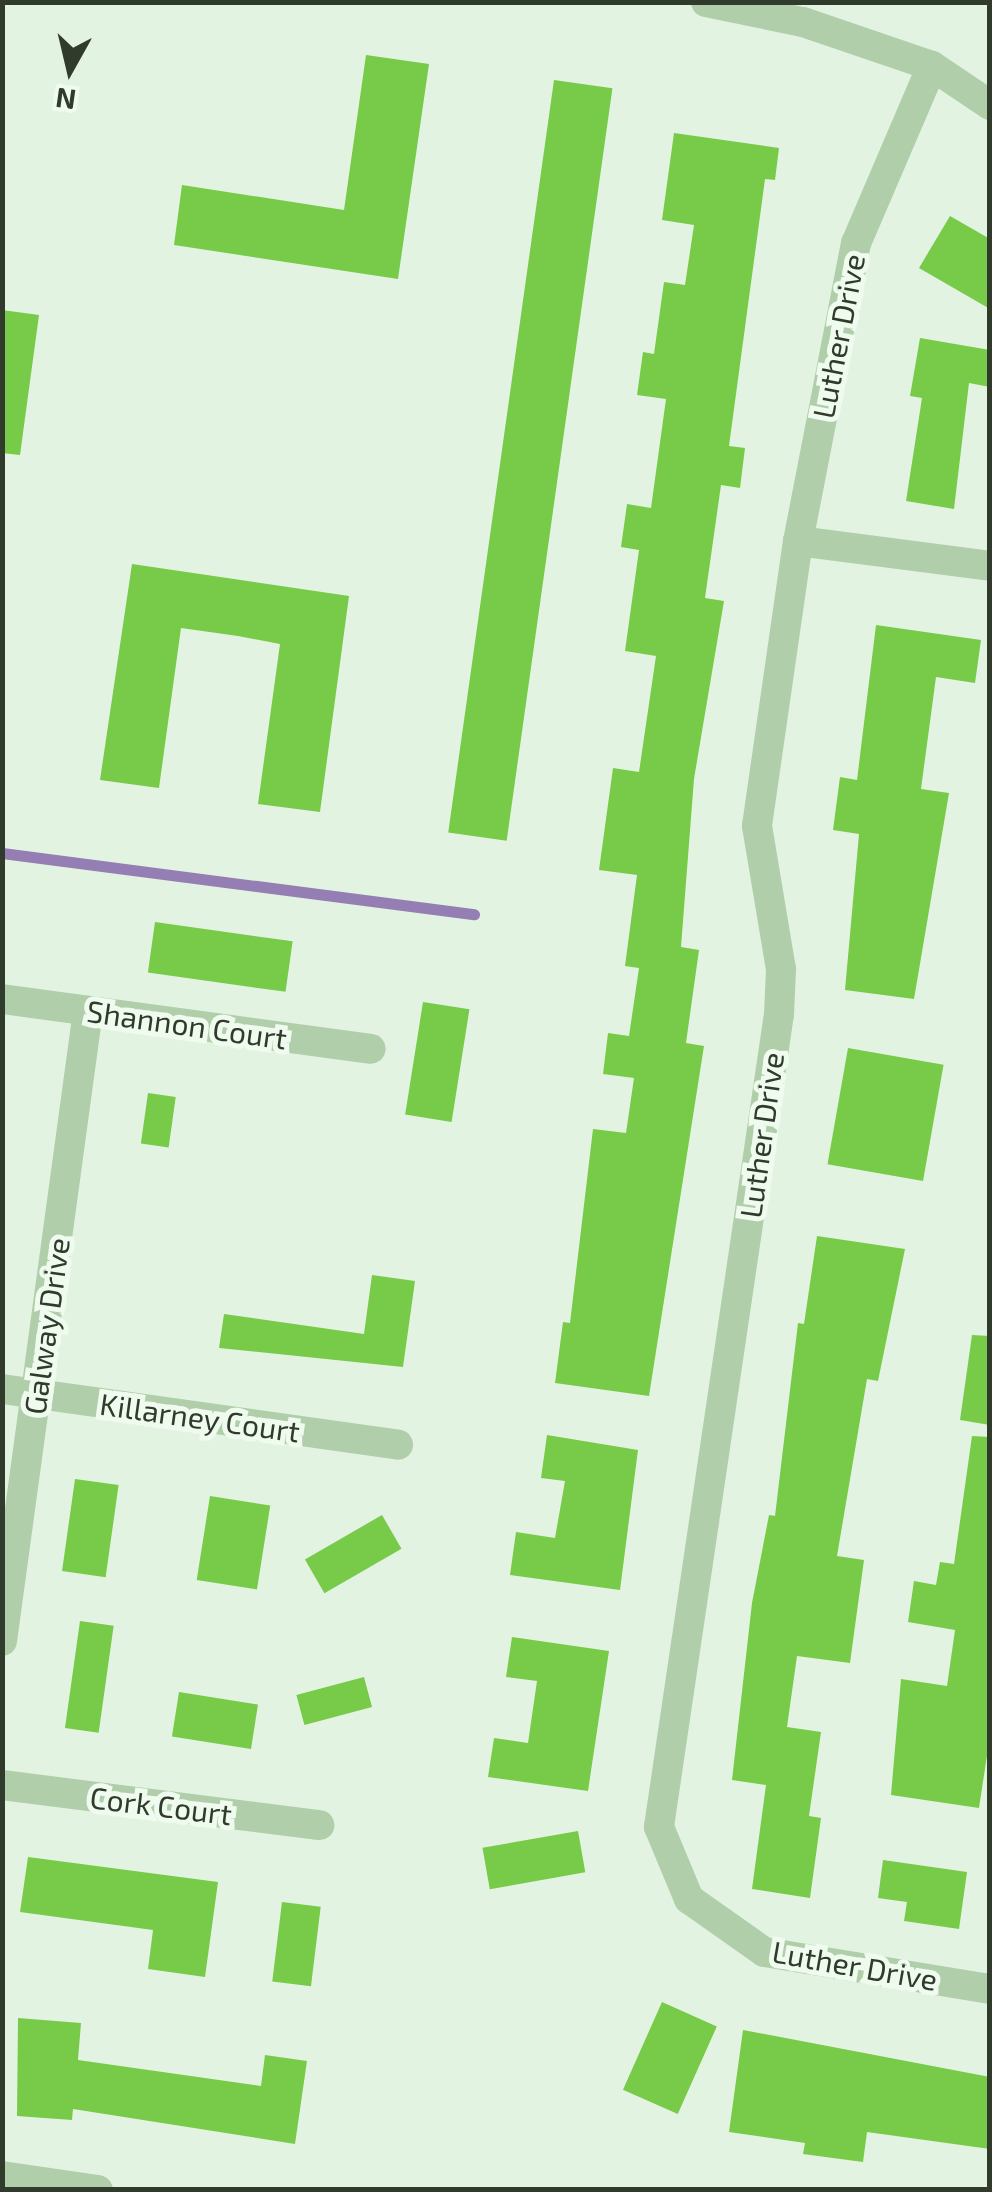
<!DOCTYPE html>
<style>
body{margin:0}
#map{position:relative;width:992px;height:2192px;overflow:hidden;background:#e2f4e1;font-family:"Exo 2",sans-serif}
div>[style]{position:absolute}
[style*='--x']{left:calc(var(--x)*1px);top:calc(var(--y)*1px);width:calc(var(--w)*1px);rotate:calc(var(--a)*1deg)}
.stream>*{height:11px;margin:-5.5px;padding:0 5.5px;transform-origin:5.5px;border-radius:5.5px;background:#957eb3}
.building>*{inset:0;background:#78ca49;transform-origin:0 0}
.minor>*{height:30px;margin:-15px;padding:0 15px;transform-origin:15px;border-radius:15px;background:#b1ceab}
span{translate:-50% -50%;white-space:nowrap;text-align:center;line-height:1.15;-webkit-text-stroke:10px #effbee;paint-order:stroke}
.street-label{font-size:30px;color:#303b2b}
.frame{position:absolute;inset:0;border:5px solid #303b2b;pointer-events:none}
.north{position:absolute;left:20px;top:20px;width:100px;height:100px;-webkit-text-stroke:8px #effbee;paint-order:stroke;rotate:188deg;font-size:28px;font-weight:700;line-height:40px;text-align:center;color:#303b2b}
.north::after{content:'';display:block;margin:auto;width:35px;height:45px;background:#303b2b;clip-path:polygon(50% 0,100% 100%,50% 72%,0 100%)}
</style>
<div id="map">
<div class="stream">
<i style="--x:2;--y:853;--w:476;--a:7.4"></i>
</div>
<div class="building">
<i style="clip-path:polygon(366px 55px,429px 64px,398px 279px,174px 245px,182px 185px,344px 210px)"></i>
<i style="left:554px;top:80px;width:59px;height:760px;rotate:8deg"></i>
<i style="clip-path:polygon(674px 133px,779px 148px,775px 180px,765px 179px,729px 446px,745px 448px,740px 488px,721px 485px,705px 598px,724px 601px,694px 779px,681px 947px,699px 950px,686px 1043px,704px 1046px,649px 1396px,555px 1383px,563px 1322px,570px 1323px,593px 1129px,626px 1133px,634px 1078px,603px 1074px,608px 1033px,629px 1036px,639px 968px,625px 966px,637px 875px,599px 870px,613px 768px,639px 772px,656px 656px,625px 651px,639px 550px,621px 547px,627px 504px,651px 508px,666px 399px,637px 395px,643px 352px,654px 354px,664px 282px,685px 285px,694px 225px,662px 220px)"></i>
<i style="clip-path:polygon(950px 216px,990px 239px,990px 309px,919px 268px)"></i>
<i style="clip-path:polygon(2px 310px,39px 315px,20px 455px,2px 453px)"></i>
<i style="clip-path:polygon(920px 338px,990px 350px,990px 387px,969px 383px,954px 509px,906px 501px,922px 398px,910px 396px)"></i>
<i style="clip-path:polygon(132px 564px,349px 596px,320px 812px,258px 804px,280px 644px,238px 636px,181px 628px,159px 788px,100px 780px)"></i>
<i style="clip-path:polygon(876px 625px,981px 640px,975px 683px,936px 677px,921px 789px,949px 793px,914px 999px,845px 990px,859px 834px,833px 830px,840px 777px,857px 780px)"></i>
<i style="left:155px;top:922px;width:139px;height:51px;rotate:8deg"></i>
<i style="left:423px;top:1002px;width:47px;height:114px;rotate:9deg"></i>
<i style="left:848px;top:1048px;width:97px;height:118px;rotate:10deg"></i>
<i style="left:148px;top:1093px;width:28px;height:51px;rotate:8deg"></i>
<i style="clip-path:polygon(817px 1236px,905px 1249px,878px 1381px,867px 1379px,837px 1556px,864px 1560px,850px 1663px,797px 1656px,787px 1727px,821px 1732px,809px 1816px,821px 1818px,810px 1898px,752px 1889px,766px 1785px,732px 1780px,752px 1603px,769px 1515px,775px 1516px,798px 1323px,804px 1324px)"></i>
<i style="clip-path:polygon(372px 1275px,415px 1281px,403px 1367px,219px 1348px,224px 1314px,364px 1334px)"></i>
<i style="clip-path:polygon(972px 1335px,990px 1336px,990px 1425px,960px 1420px)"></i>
<i style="clip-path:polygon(547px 1435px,638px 1450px,620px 1590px,510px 1575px,516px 1532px,555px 1538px,565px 1481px,541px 1478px)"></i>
<i style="clip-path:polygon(972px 1436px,990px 1437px,990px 1736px,979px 1808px,891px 1795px,901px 1679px,947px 1686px,955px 1630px,908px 1622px,914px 1581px,936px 1585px,940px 1562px,954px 1564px)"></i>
<i style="left:75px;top:1479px;width:44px;height:93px;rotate:8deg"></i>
<i style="left:210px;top:1496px;width:61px;height:85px;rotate:9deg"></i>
<i style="left:382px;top:1515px;width:39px;height:89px;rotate:60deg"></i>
<i style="left:80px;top:1621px;width:34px;height:108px;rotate:8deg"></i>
<i style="clip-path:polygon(512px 1637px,609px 1651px,588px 1791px,488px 1777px,494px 1738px,528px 1743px,537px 1681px,506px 1677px)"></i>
<i style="left:364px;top:1677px;width:31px;height:70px;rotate:75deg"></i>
<i style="left:179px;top:1692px;width:80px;height:45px;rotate:9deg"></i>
<i style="left:578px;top:1831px;width:42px;height:97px;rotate:80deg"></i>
<i style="clip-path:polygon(28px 1857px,218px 1882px,205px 1977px,148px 1969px,153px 1930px,20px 1912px)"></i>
<i style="clip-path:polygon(883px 1860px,967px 1872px,959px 1929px,904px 1921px,907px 1902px,878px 1898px)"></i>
<i style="left:282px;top:1902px;width:39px;height:80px;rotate:7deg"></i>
<i style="left:662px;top:2002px;width:60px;height:96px;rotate:24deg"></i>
<i style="clip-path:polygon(18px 2018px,81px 2023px,78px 2060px,261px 2086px,265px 2055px,307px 2061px,295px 2144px,73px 2109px,72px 2120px,17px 2116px)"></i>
<i style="clip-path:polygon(743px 2030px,990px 2077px,990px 2149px,867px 2132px,863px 2162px,803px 2154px,805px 2143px,729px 2132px)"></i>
</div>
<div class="minor">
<i style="--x:706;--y:2;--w:99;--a:11.7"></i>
<i style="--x:803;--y:22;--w:136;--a:18.8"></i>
<i style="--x:932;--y:66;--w:70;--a:33.9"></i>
<i style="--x:932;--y:66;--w:193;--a:113.2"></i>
<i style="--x:856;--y:243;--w:304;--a:101"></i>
<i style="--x:798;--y:541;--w:288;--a:98.2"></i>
<i style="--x:757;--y:826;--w:145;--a:80.5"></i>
<i style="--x:781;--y:969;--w:45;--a:92.5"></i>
<i style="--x:779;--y:1014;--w:822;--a:98.4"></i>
<i style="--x:659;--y:1827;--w:78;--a:67.4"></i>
<i style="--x:689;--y:1899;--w:92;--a:35.2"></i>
<i style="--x:764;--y:1952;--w:229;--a:9.3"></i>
<i style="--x:798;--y:541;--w:194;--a:7.4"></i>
<i style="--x:2;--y:999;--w:372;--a:7.7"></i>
<i style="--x:2;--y:1389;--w:400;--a:8"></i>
<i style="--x:2;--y:1641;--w:636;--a:-82.23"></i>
<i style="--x:2;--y:1785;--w:320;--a:7.2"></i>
<i style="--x:2;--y:2176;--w:97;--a:8.3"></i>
</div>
<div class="street-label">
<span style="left:838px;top:336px;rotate:-79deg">Luther Drive</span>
<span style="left:187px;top:1024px;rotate:8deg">Shannon Court</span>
<span style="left:761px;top:1135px;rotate:-82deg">Luther Drive</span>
<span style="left:46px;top:1326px;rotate:-82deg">Galway Drive</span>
<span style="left:200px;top:1417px;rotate:8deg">Killarney Court</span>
<span style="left:161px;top:1805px;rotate:7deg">Cork Court</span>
<span style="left:855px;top:1965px;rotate:10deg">Luther Drive</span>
</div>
<div class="frame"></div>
<div class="north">N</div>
</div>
